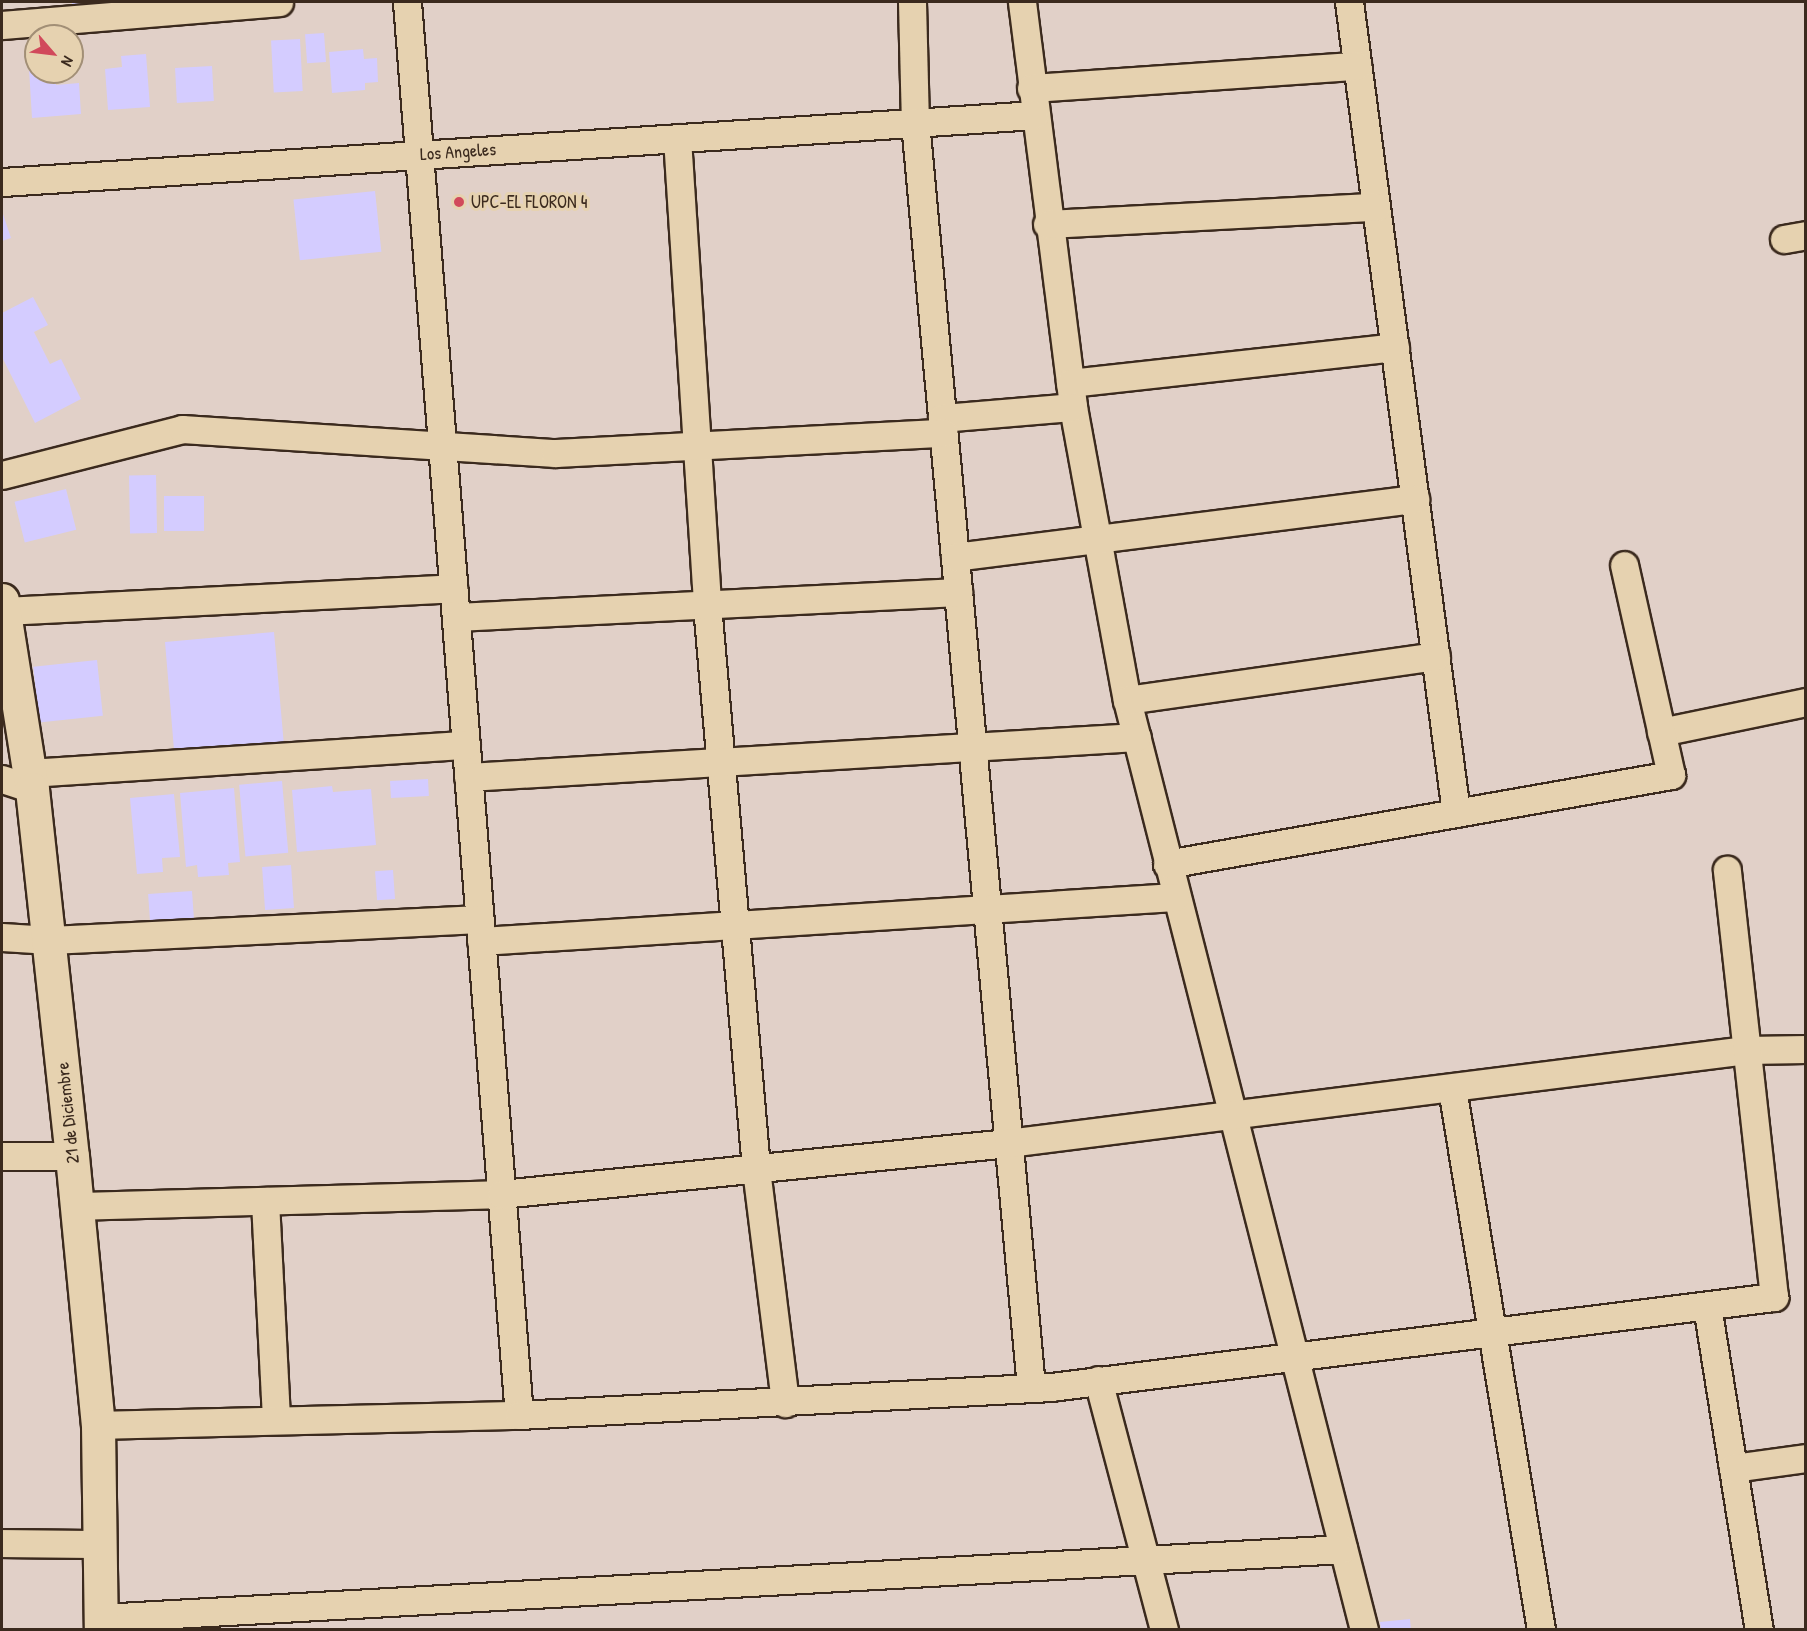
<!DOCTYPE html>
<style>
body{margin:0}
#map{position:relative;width:1807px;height:1631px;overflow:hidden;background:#e1d0c8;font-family:"Patrick Hand",sans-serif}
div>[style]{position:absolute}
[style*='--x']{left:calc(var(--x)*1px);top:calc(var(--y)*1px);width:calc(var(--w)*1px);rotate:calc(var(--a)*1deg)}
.building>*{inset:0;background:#d4ccff;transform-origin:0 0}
.roads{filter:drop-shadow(2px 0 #3b2a1e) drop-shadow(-2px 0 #3b2a1e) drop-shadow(0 2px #3b2a1e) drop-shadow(0 -2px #3b2a1e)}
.minor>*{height:27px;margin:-13.5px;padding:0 13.5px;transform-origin:13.5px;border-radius:13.5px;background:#e6d2b0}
.tertiary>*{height:33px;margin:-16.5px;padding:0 16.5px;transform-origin:16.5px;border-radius:16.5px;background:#e6d2b0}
.dots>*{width:16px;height:16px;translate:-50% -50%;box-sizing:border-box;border:3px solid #e6d2b0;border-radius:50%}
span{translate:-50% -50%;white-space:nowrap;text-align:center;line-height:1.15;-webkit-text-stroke:6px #e6d2b0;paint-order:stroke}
.street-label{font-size:18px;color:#3b2a1e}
.poi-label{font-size:18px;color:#3b2a1e}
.left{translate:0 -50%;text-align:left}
.frame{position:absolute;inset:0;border:3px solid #3b2a1e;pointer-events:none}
.north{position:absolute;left:24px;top:24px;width:60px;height:60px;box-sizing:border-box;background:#e6d2b0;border:2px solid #a28f76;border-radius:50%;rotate:118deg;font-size:16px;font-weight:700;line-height:24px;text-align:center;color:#3b2a1e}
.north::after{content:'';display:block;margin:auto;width:21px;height:27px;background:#d1495b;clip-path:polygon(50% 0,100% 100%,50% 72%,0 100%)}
</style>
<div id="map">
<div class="building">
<i style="clip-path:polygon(72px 2px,114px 2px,114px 4px,72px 6px)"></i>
<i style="left:324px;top:33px;width:29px;height:19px;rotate:86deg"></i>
<i style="left:300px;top:39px;width:52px;height:29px;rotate:87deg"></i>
<i style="clip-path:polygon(363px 49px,364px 59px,377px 58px,378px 82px,365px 83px,365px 90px,332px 93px,329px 52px)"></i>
<i style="clip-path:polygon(146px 54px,150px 107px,108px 110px,105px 69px,122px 67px,121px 56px)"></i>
<i style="left:212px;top:66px;width:35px;height:37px;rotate:87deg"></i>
<i style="clip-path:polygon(29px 69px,55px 72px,56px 85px,79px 83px,81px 114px,32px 118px)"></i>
<i style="left:375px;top:191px;width:61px;height:82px;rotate:84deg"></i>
<i style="clip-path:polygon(2px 211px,11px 238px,2px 241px)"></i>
<i style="clip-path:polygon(33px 297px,48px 325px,34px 332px,50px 364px,61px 359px,81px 399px,35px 423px,2px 357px,2px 313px)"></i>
<i style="left:156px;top:475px;width:58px;height:27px;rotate:89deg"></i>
<i style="left:66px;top:489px;width:42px;height:53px;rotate:76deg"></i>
<i style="left:204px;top:496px;width:35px;height:40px;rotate:90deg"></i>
<i style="clip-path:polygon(274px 632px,285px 757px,231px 762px,230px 746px,174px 750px,165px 642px)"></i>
<i style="left:97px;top:660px;width:56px;height:64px;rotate:84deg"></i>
<i style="left:428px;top:779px;width:17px;height:38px;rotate:87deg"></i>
<i style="left:282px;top:781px;width:72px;height:43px;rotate:85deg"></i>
<i style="clip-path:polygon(332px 786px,333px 792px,371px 789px,376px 845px,297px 852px,292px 790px)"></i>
<i style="clip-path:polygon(234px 788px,240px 862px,228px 863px,229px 875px,198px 877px,197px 865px,186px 867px,180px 793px)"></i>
<i style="clip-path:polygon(174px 794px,180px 857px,162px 858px,163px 872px,137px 874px,130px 798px)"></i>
<i style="left:291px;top:865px;width:43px;height:29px;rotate:86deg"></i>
<i style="left:393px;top:870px;width:29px;height:18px;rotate:86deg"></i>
<i style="left:192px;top:891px;width:39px;height:44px;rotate:86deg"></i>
<i style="clip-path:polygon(1410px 1619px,1411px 1630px,1381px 1630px,1380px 1622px)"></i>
</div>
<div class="roads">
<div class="minor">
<i style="--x:407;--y:2;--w:1417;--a:85.47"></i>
<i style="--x:912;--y:2;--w:120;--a:88.6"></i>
<i style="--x:915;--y:122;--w:1271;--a:84.76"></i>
<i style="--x:1022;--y:2;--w:408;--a:82.8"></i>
<i style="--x:1073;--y:407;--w:298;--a:79.6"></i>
<i style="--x:1127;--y:700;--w:960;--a:75.7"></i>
<i style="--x:1349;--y:2;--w:818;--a:82.48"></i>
<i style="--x:2;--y:25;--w:278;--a:-4.7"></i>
<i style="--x:1031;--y:88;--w:327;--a:-3.9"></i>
<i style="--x:677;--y:138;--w:468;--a:86.3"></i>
<i style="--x:707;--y:605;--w:566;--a:85.03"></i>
<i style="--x:756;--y:1169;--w:236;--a:82.9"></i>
<i style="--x:2;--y:182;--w:1034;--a:-3.71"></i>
<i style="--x:1047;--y:224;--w:329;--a:-3"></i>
<i style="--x:1784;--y:239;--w:22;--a:-10"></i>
<i style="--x:1070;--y:383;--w:327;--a:-6.3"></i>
<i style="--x:942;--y:418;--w:131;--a:-4.8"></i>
<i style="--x:2;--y:475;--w:186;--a:-14.3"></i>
<i style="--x:182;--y:429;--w:374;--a:3.7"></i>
<i style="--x:555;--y:453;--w:389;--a:-3"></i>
<i style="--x:955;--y:557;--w:464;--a:-7.2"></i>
<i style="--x:4;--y:611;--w:450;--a:-2.9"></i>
<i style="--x:456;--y:617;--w:503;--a:-2.85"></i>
<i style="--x:1127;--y:700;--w:312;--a:-8.1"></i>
<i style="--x:1661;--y:732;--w:148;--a:-11.7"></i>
<i style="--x:29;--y:773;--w:438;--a:-3.7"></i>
<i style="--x:468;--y:777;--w:670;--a:-3.42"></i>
<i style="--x:2;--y:779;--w:32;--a:18"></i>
<i style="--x:1167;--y:864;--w:512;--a:-10.01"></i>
<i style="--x:1671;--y:775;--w:215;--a:-102.6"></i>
<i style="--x:2;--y:937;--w:48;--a:3.6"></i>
<i style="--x:50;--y:940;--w:430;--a:-2.8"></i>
<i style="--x:481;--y:941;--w:695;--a:-3.63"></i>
<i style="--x:1452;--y:1088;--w:549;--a:80.67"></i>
<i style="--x:2;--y:1156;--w:70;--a:0"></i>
<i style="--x:265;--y:1201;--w:219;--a:87.1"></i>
<i style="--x:77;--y:1206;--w:424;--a:-1.6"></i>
<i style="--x:501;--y:1194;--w:510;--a:-5.74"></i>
<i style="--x:1008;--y:1143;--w:744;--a:-7.18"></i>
<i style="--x:1746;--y:1050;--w:60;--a:-1"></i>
<i style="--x:1707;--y:1306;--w:328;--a:80.9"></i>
<i style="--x:1098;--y:1380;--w:259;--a:75.2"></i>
<i style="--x:98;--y:1425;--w:421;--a:-1.4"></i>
<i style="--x:519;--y:1415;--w:533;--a:-3.01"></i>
<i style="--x:1051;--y:1387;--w:729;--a:-7.1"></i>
<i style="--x:1774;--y:1297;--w:430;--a:-96.3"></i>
<i style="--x:1733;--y:1468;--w:74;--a:-7.8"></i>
<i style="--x:2;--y:1543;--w:100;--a:0.6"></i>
<i style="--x:101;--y:1618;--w:1244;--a:-3.18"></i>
</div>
<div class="tertiary">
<i style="--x:2;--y:600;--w:191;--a:81"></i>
<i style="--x:32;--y:789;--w:369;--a:83.8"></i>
<i style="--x:72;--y:1156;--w:270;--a:84.5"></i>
<i style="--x:98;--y:1425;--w:205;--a:89.2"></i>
</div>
</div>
<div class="dots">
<i style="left:459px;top:202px;background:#d1495b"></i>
</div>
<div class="street-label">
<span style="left:458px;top:152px;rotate:-4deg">Los Angeles</span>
<span style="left:68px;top:1113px;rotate:-96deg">21 de Diciembre</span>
</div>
<div class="poi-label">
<span class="left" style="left:471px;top:202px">UPC-EL FLORON 4</span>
</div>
<div class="frame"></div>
<div class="north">N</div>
</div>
